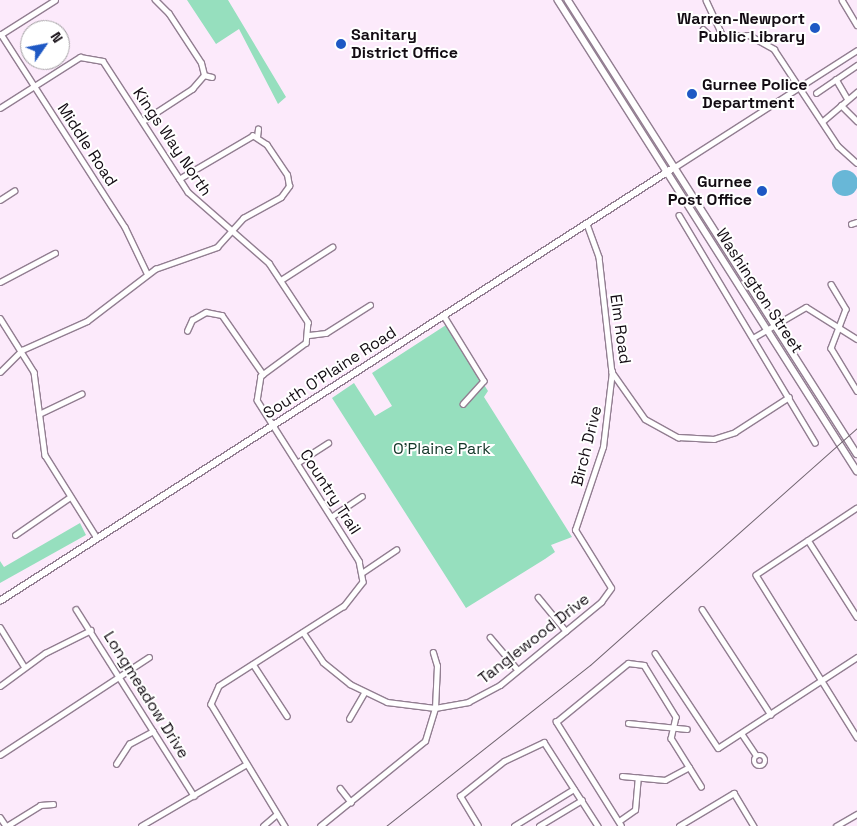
<!DOCTYPE html>
<style>
body{margin:0}
#map{position:relative;width:857px;height:826px;overflow:hidden;background:#fceafb;font-family:"Space Grotesk",sans-serif}
div>[style]{position:absolute}
[style*='--x']{left:calc(var(--x)*1px);top:calc(var(--y)*1px);width:calc(var(--w)*1px);rotate:calc(var(--a)*1deg)}
.green>*{inset:0;background:#96dfbe}
.water>*{inset:0;background:#68b7d7}
.round{border-radius:50%}
.roads{filter:drop-shadow(1px 0 #927e91) drop-shadow(-1px 0 #927e91) drop-shadow(0 1px #927e91) drop-shadow(0 -1px #927e91)}
.minor>*{height:4.5px;margin:-2.25px;padding:0 2.25px;transform-origin:2.25px;border-radius:2.25px;background:#fff}
.minor>.ring{margin:-2.25px;padding:0;box-sizing:content-box;background:none;border:4.5px solid #fff;border-radius:50%}
.major>*{height:5.5px;margin:-2.75px;padding:0 2.75px;transform-origin:2.75px;border-radius:2.75px;background:#fff}
.rail>*{height:1px;margin:-0.5px;padding:0 0.5px;transform-origin:0.5px;border-radius:0.5px;background:#6d616c}
.dots>*{width:14px;height:14px;translate:-50% -50%;box-sizing:border-box;border:2px solid #fff;border-radius:50%}
span{translate:-50% -50%;white-space:nowrap;text-align:center;line-height:1.15;-webkit-text-stroke:4px #fff;paint-order:stroke}
.poi-label{font-size:16px;color:#130c13;font-weight:700}
.right{translate:-100% -50%;text-align:right}
.left{translate:0 -50%;text-align:left}
.street-label{font-size:16px;color:#130c13}
.park-label{font-size:16px;color:#133628}
.north{position:absolute;left:20px;top:20px;width:50px;height:50px;box-sizing:border-box;background:#fff;border:1px solid #a19ea1;border-radius:50%;rotate:57deg;font-size:14px;font-weight:700;line-height:20px;text-align:center;color:#130c13}
.north::after{content:'';display:block;margin:auto;width:18px;height:22px;background:#1e58c4;clip-path:polygon(50% 0,100% 100%,50% 72%,0 100%)}
</style>
<div id="map">
<div class="green">
<i style="clip-path:polygon(187px 0,228px 0,286px 97px,278px 104px,239px 29px,216px 44px)"></i>
<i style="clip-path:polygon(446px 325px,488px 391px,484px 397px,572px 537px,551px 545px,555px 552px,545px 559px,466px 608px,332px 398px,354px 383px,375px 416px,392px 406px,372px 373px)"></i>
<i style="clip-path:polygon(80px 523px,86px 535px,0 583px,0 561px,4px 567px)"></i>
</div>
<div class="water">
<i class="round" style="left:832px;top:170px;width:26px;height:26px"></i>
</div>
<div class="roads">
<div class="minor">
<i style="--x:706;--y:0;--w:38;--a:65"></i>
<i style="--x:842;--y:0;--w:29;--a:59"></i>
<i style="--x:703;--y:29;--w:11;--a:45"></i>
<i style="--x:711;--y:37;--w:38;--a:-3"></i>
<i style="--x:749;--y:35;--w:29;--a:29"></i>
<i style="--x:774;--y:49;--w:116;--a:56.6"></i>
<i style="--x:838;--y:146;--w:25;--a:42"></i>
<i style="--x:1;--y:34;--w:229;--a:57.3"></i>
<i style="--x:125;--y:227;--w:51;--a:64.4"></i>
<i style="--x:0;--y:35;--w:65;--a:-32.5"></i>
<i style="--x:204;--y:75;--w:8;--a:14"></i>
<i style="--x:836;--y:79;--w:22;--a:60"></i>
<i style="--x:816;--y:93;--w:50;--a:-34.3"></i>
<i style="--x:841;--y:105;--w:23;--a:45"></i>
<i style="--x:0;--y:108;--w:95;--a:-32.5"></i>
<i style="--x:80;--y:57;--w:23;--a:10"></i>
<i style="--x:103;--y:61;--w:156;--a:57"></i>
<i style="--x:188;--y:192;--w:108;--a:41.2"></i>
<i style="--x:269;--y:263;--w:71;--a:56.5"></i>
<i style="--x:308;--y:322;--w:21;--a:95"></i>
<i style="--x:306;--y:343;--w:56;--a:143.7"></i>
<i style="--x:261;--y:376;--w:24;--a:99"></i>
<i style="--x:257;--y:400;--w:191;--a:57.6"></i>
<i style="--x:359;--y:561;--w:21;--a:79"></i>
<i style="--x:363;--y:582;--w:31;--a:128"></i>
<i style="--x:344;--y:606;--w:148;--a:147.4"></i>
<i style="--x:219;--y:686;--w:20;--a:114"></i>
<i style="--x:211;--y:704;--w:143;--a:58.8"></i>
<i style="--x:143;--y:121;--w:59;--a:-33.1"></i>
<i style="--x:192;--y:89;--w:18;--a:-49"></i>
<i style="--x:204;--y:75;--w:12;--a:-104"></i>
<i style="--x:201;--y:63;--w:59;--a:-123.1"></i>
<i style="--x:169;--y:14;--w:20;--a:-135"></i>
<i style="--x:823;--y:121;--w:45;--a:-40.5"></i>
<i style="--x:257;--y:137;--w:8;--a:-83"></i>
<i style="--x:675;--y:167;--w:216;--a:-32.7"></i>
<i style="--x:0;--y:200;--w:17;--a:-33"></i>
<i style="--x:679;--y:215;--w:265;--a:59.1"></i>
<i style="--x:587;--y:224;--w:35;--a:70"></i>
<i style="--x:599;--y:257;--w:116;--a:83.6"></i>
<i style="--x:612;--y:372;--w:57;--a:54.9"></i>
<i style="--x:645;--y:419;--w:38;--a:29"></i>
<i style="--x:678;--y:437;--w:36;--a:3"></i>
<i style="--x:714;--y:439;--w:22;--a:-18"></i>
<i style="--x:735;--y:432;--w:64;--a:-32.9"></i>
<i style="--x:851;--y:224;--w:6;--a:-18"></i>
<i style="--x:281;--y:280;--w:61;--a:-32.9"></i>
<i style="--x:0;--y:282;--w:62;--a:-27.8"></i>
<i style="--x:831;--y:284;--w:29;--a:59"></i>
<i style="--x:846;--y:309;--w:42;--a:111"></i>
<i style="--x:831;--y:348;--w:50;--a:58.8"></i>
<i style="--x:444;--y:316;--w:76;--a:58.4"></i>
<i style="--x:484;--y:381;--w:31;--a:132"></i>
<i style="--x:0;--y:318;--w:64;--a:57.8"></i>
<i style="--x:34;--y:372;--w:84;--a:82.5"></i>
<i style="--x:45;--y:455;--w:98;--a:57.9"></i>
<i style="--x:187;--y:331;--w:12;--a:-66"></i>
<i style="--x:192;--y:320;--w:16;--a:-30"></i>
<i style="--x:206;--y:312;--w:16;--a:11"></i>
<i style="--x:222;--y:315;--w:72;--a:55.2"></i>
<i style="--x:309;--y:335;--w:17;--a:-7"></i>
<i style="--x:326;--y:333;--w:52;--a:-32.5"></i>
<i style="--x:753;--y:338;--w:61;--a:-30.3"></i>
<i style="--x:806;--y:307;--w:60;--a:32.1"></i>
<i style="--x:0;--y:372;--w:31;--a:-45"></i>
<i style="--x:22;--y:350;--w:71;--a:-24"></i>
<i style="--x:87;--y:321;--w:86;--a:-37.4"></i>
<i style="--x:155;--y:269;--w:66;--a:-19.5"></i>
<i style="--x:217;--y:247;--w:39;--a:-48"></i>
<i style="--x:243;--y:218;--w:43;--a:-28.9"></i>
<i style="--x:281;--y:197;--w:14;--a:-54"></i>
<i style="--x:289;--y:186;--w:11;--a:-100"></i>
<i style="--x:287;--y:175;--w:36;--a:-124"></i>
<i style="--x:267;--y:145;--w:17;--a:-147"></i>
<i style="--x:253;--y:136;--w:85;--a:149.5"></i>
<i style="--x:39;--y:414;--w:47;--a:-25.5"></i>
<i style="--x:297;--y:463;--w:37;--a:-33"></i>
<i style="--x:857;--y:508;--w:121;--a:146.4"></i>
<i style="--x:756;--y:575;--w:191;--a:58.1"></i>
<i style="--x:331;--y:517;--w:37;--a:-34"></i>
<i style="--x:15;--y:535;--w:67;--a:-34.6"></i>
<i style="--x:808;--y:540;--w:91;--a:57.5"></i>
<i style="--x:363;--y:572;--w:40;--a:-34"></i>
<i style="--x:538;--y:597;--w:44;--a:50.5"></i>
<i style="--x:76;--y:609;--w:221;--a:57.7"></i>
<i style="--x:702;--y:609;--w:126;--a:56.9"></i>
<i style="--x:0;--y:627;--w:46;--a:58.4"></i>
<i style="--x:303;--y:632;--w:36;--a:56"></i>
<i style="--x:323;--y:662;--w:35;--a:39"></i>
<i style="--x:350;--y:684;--w:41;--a:25.9"></i>
<i style="--x:387;--y:702;--w:48;--a:7.1"></i>
<i style="--x:435;--y:708;--w:34;--a:-10"></i>
<i style="--x:468;--y:702;--w:36;--a:-28"></i>
<i style="--x:500;--y:685;--w:131;--a:-39.4"></i>
<i style="--x:601;--y:602;--w:17;--a:-54"></i>
<i style="--x:611;--y:588;--w:68;--a:-121.8"></i>
<i style="--x:575;--y:530;--w:88;--a:-71.4"></i>
<i style="--x:603;--y:447;--w:76;--a:-83.2"></i>
<i style="--x:490;--y:637;--w:43;--a:49.7"></i>
<i style="--x:655;--y:653;--w:114;--a:56.4"></i>
<i style="--x:718;--y:748;--w:166;--a:-33.2"></i>
<i style="--x:253;--y:664;--w:62;--a:56.8"></i>
<i style="--x:0;--y:686;--w:56;--a:-36.3"></i>
<i style="--x:45;--y:653;--w:51;--a:-26.6"></i>
<i style="--x:349;--y:719;--w:30;--a:-60"></i>
<i style="--x:628;--y:723;--w:59;--a:5.8"></i>
<i style="--x:742;--y:734;--w:25;--a:56"></i>
<i class="ring" style="left:754px;top:755px;width:7.5px;height:7.5px"></i>
<i style="--x:0;--y:755;--w:178;--a:-33.3"></i>
<i style="--x:116;--y:764;--w:24;--a:-57"></i>
<i style="--x:129;--y:744;--w:27;--a:-28"></i>
<i style="--x:622;--y:776;--w:43;--a:5.3"></i>
<i style="--x:665;--y:780;--w:27;--a:-28"></i>
<i style="--x:340;--y:788;--w:18;--a:52"></i>
<i style="--x:0;--y:817;--w:11;--a:56"></i>
<i style="--x:619;--y:821;--w:19;--a:-35"></i>
<i style="--x:635;--y:810;--w:32;--a:-85"></i>
<i style="--x:7;--y:826;--w:39;--a:-32"></i>
<i style="--x:40;--y:805;--w:13;--a:-4"></i>
<i style="--x:141;--y:826;--w:121;--a:-30.4"></i>
<i style="--x:263;--y:826;--w:18;--a:-41"></i>
<i style="--x:320;--y:826;--w:135;--a:-39"></i>
<i style="--x:425;--y:741;--w:34;--a:-73"></i>
<i style="--x:435;--y:708;--w:42;--a:-87.3"></i>
<i style="--x:437;--y:666;--w:14;--a:-107"></i>
<i style="--x:478;--y:826;--w:35;--a:-121"></i>
<i style="--x:460;--y:796;--w:56;--a:-38.5"></i>
<i style="--x:504;--y:761;--w:44;--a:-25.4"></i>
<i style="--x:544;--y:742;--w:100;--a:57.3"></i>
<i style="--x:514;--y:826;--w:70;--a:-31.7"></i>
<i style="--x:539;--y:826;--w:50;--a:-31.2"></i>
<i style="--x:621;--y:826;--w:123;--a:-122"></i>
<i style="--x:556;--y:722;--w:93;--a:-39.3"></i>
<i style="--x:628;--y:663;--w:16;--a:7"></i>
<i style="--x:644;--y:665;--w:61;--a:58.4"></i>
<i style="--x:676;--y:717;--w:22;--a:103"></i>
<i style="--x:671;--y:738;--w:57;--a:58"></i>
<i style="--x:679;--y:826;--w:64;--a:-31"></i>
<i style="--x:734;--y:793;--w:39;--a:59"></i>
<i style="--x:836;--y:826;--w:24;--a:-30"></i>
</div>
<div class="major">
<i style="--x:558;--y:0;--w:558;--a:57.59"></i>
<i style="--x:568;--y:0;--w:538;--a:57.52"></i>
<i style="--x:0;--y:601;--w:802;--a:-32.74"></i>
</div>
</div>
<div class="rail">
<i style="--x:386;--y:826;--w:260;--a:-38.3"></i>
<i style="--x:590;--y:665;--w:357;--a:-41.6"></i>
</div>
<div class="dots">
<i style="left:815px;top:28px;background:#1e58c4"></i>
<i style="left:341px;top:44px;background:#1e58c4"></i>
<i style="left:692px;top:94px;background:#1e58c4"></i>
<i style="left:762px;top:191px;background:#1e58c4"></i>
</div>
<div class="poi-label">
<span class="right" style="left:805px;top:28px">Warren-Newport<br>Public Library</span>
<span class="left" style="left:351px;top:44px">Sanitary<br>District Office</span>
<span class="left" style="left:702px;top:94px">Gurnee Police<br>Department</span>
<span class="right" style="left:752px;top:191px">Gurnee<br>Post Office</span>
</div>
<div class="street-label">
<span style="left:172px;top:142px;rotate:56deg">Kings Way North</span>
<span style="left:87px;top:145px;rotate:57deg">Middle Road</span>
<span style="left:759px;top:291px;rotate:57deg">Washington Street</span>
<span style="left:620px;top:329px;rotate:82deg">Elm Road</span>
<span style="left:330px;top:373px;rotate:-33deg">South O'Plaine Road</span>
<span style="left:587px;top:446px;rotate:-76deg">Birch Drive</span>
<span style="left:330px;top:492px;rotate:57deg">Country Trail</span>
<span style="left:534px;top:639px;rotate:-38deg">Tanglewood Drive</span>
<span style="left:146px;top:695px;rotate:58deg">Longmeadow Drive</span>
</div>
<div class="park-label">
<span style="left:442px;top:449px">O'Plaine Park</span>
</div>
<div class="north">N</div>
</div>
